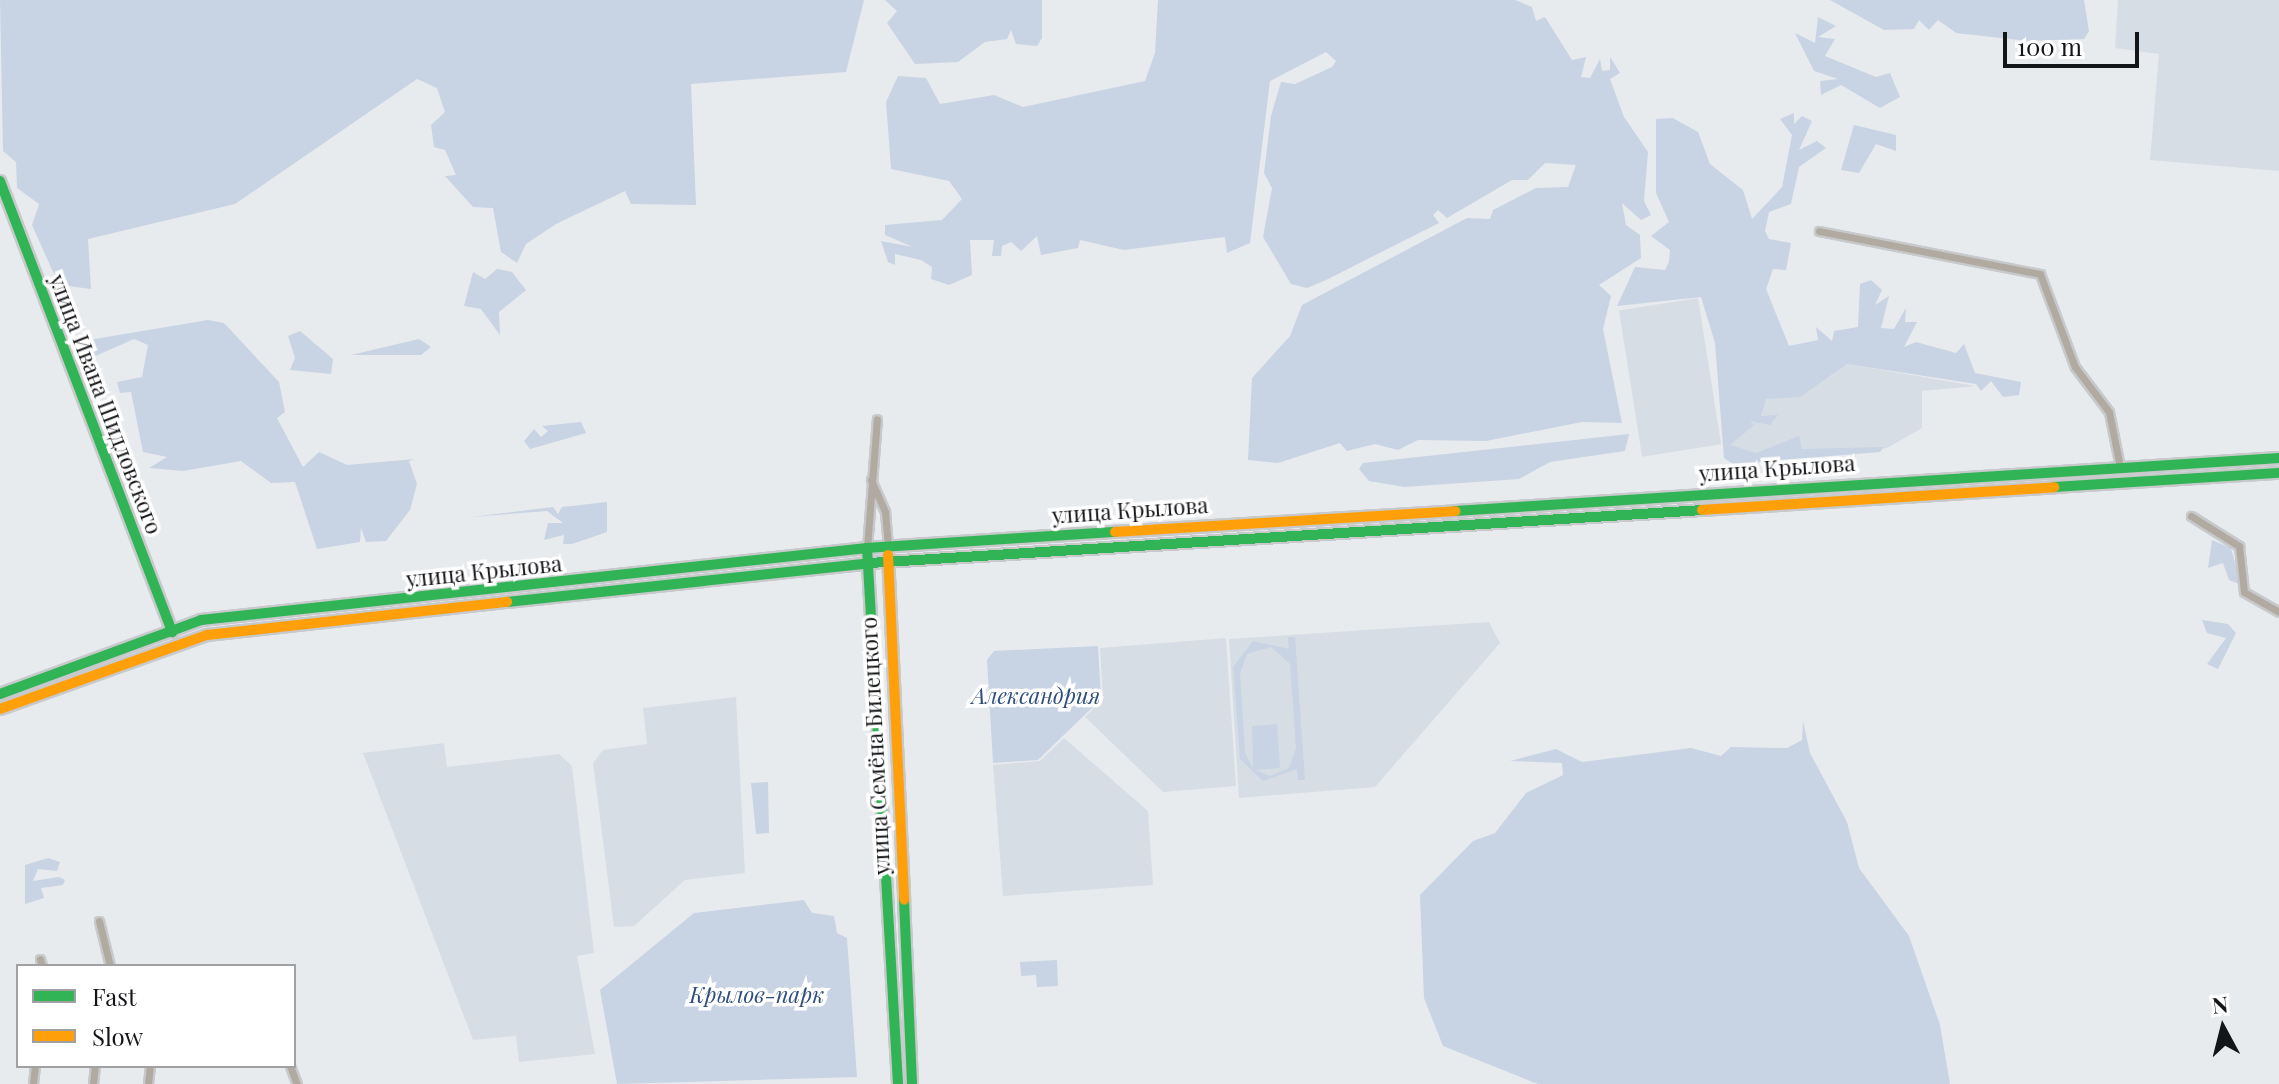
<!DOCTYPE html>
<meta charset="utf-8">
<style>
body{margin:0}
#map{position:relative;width:2279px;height:1084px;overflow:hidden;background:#e8ebee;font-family:"Playfair Display",serif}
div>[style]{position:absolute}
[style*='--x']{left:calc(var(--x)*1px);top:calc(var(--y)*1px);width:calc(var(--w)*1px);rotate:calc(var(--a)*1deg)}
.built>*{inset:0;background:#d7dde4;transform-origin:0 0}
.green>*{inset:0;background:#c8d3e4}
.roads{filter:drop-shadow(2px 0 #c7c9cb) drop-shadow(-2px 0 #c7c9cb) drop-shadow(0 2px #c7c9cb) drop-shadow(0 -2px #c7c9cb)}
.street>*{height:7px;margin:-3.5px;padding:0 3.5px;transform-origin:3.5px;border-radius:3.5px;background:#b1aaa1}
.fast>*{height:10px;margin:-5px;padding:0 5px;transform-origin:5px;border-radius:5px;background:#30b455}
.slow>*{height:10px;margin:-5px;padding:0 5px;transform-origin:5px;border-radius:5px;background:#ff9f0a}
span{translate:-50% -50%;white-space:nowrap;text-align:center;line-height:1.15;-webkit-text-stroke:7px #fff;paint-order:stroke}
.street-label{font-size:22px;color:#141518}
.park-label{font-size:22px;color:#2e4d7d;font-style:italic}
.legend{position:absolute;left:16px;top:964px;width:280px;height:104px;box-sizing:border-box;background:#fff;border:2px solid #a1a1a3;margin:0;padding:10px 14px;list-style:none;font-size:24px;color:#141518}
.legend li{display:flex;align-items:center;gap:16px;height:40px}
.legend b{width:40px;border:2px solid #a1a1a3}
.north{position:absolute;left:2183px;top:988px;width:80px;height:80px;-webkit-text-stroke:6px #fff;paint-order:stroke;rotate:353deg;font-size:22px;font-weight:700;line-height:32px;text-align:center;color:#141518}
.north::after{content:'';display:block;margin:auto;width:28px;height:36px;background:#141518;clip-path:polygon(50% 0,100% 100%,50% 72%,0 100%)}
.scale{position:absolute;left:2003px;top:32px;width:136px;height:36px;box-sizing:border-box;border:4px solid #141518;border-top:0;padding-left:10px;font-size:24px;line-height:28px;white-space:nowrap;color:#141518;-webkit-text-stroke:6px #fff;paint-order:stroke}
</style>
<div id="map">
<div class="built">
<i style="clip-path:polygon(2118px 0,2279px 0,2279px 171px,2150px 160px,2159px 54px,2115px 48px)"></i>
<i style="left:1698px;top:298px;width:148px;height:80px;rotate:81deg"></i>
<i style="clip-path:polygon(1847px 364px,1976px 386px,1922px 391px,1922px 428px,1887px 448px,1736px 462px,1727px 444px,1721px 391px,1805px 392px)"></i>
<i style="clip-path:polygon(1489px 622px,1500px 643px,1375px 787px,1239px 798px,1229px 639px)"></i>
<i style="clip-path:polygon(1226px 638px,1236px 786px,1163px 792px,1085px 717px,1103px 699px,1100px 648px)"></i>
<i style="clip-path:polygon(736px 697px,745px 873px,685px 880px,634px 926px,614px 927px,593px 763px,603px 750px,647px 744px,643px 708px)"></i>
<i style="clip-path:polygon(1064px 738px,1148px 811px,1153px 885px,1003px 896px,993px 765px,1040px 761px)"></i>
<i style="clip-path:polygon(444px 743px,447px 767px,559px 754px,572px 766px,594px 953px,577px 956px,595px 1054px,519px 1062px,516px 1036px,473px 1040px,363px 753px)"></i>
</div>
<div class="green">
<i style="clip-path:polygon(0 0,864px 0,846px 72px,691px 84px,696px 205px,631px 204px,625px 191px,556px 224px,526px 244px,517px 263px,501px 252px,493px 208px,473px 207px,445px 176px,456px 175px,445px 150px,434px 147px,431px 125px,445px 112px,437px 88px,417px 79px,235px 204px,88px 239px,91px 289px,61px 285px,53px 272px,32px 225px,39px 204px,17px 188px,16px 162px,3px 151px)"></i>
<i style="clip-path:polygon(885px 0,1042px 0,1042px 38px,1037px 46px,1016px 44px,1011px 30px,1007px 39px,985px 42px,958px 62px,915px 64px,887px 23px,897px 11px)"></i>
<i style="clip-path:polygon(1158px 0,1515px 0,1532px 7px,1536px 21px,1545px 17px,1572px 60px,1586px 57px,1581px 77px,1590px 78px,1600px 59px,1602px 71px,1610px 70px,1610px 57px,1620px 73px,1610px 79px,1624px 117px,1648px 152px,1644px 201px,1651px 215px,1641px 220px,1622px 203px,1626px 225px,1640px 235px,1641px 258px,1599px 285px,1611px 296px,1603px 329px,1622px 423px,1582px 422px,1486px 441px,1418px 440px,1398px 450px,1375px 444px,1347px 451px,1340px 443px,1278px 463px,1248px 460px,1252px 378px,1290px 336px,1302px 305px,1467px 218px,1490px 219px,1493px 210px,1536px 188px,1568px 187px,1576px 165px,1545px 163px,1528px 180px,1512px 180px,1447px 218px,1438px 210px,1433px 215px,1439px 223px,1326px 280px,1307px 288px,1291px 284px,1263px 237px,1272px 188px,1264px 173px,1271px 116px,1281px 82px,1295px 84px,1332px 67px,1336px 61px,1326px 52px,1270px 81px,1250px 243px,1227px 253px,1225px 237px,1124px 250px,1080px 240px,1078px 248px,1041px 255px,1037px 236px,1021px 251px,1011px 242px,1002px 246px,1001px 256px,992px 256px,994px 240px,970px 240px,972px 275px,949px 285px,931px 279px,932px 267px,921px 260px,895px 254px,895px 265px,888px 262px,881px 241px,913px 247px,885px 235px,885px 225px,942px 220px,962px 199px,949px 181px,891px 169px,886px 102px,898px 76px,926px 78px,940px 104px,994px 95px,1023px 107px,1145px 81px,1155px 53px)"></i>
<i style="clip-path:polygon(1830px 0,2084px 0,2089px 31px,2084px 39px,2028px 41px,1956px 33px,1938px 20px,1929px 30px,1919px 20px,1914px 29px,1884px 30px)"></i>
<i style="clip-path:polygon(1818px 17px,1836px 26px,1818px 37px,1835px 39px,1825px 56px,1876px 77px,1890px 73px,1900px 97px,1880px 108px,1841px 85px,1821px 95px,1820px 81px,1838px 79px,1814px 71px,1795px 33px,1815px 43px)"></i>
<i style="clip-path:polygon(1794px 113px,1794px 124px,1802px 116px,1812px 121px,1799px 150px,1817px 141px,1826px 148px,1799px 167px,1791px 204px,1769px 212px,1765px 231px,1769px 239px,1791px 243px,1786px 270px,1773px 269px,1766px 289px,1789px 346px,1818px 340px,1816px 327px,1832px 341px,1834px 331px,1858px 327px,1860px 284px,1871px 280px,1882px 290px,1875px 305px,1889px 296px,1881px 328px,1894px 329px,1906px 308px,1905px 322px,1917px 322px,1904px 347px,1916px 342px,1956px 353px,1964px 344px,1975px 373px,2021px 382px,2019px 395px,2003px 397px,1991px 381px,1981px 391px,1976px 384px,1847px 364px,1800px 397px,1766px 399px,1761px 416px,1778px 415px,1770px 425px,1750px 421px,1754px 425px,1730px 445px,1756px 453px,1799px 436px,1802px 449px,1884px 447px,1880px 452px,1733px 464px,1724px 458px,1715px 343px,1701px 297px,1617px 306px,1635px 267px,1665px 270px,1669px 262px,1670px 250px,1651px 236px,1669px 222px,1656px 193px,1656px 119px,1673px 118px,1698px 132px,1710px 164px,1743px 190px,1752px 219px,1782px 187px,1792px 135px,1780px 119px)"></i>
<i style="clip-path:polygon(1854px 125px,1896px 135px,1896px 151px,1876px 144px,1859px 173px,1841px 170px)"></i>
<i style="clip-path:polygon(497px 269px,512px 272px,526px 290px,499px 312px,500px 335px,481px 309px,464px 306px,473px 272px,485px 279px)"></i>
<i style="clip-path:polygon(208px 320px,224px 323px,279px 382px,285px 412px,277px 418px,303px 467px,319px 452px,347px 465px,415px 459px,409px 461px,417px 484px,410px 510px,386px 541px,366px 542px,361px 528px,360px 542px,317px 549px,295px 482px,271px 483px,241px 461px,183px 471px,149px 468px,167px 457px,143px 452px,131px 392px,120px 393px,117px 382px,142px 377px,148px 345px,134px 339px,91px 358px,77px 342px)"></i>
<i style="clip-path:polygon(300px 331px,333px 359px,331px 374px,290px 370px,295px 358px,288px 336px)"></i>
<i style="clip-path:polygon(419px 339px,431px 347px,421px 355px,351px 355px)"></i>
<i style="clip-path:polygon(581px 422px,586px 433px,530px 449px,524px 441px,534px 429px,541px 437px,548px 431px,542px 426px)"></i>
<i style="clip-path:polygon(1629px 434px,1625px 451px,1550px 462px,1519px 479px,1404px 487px,1369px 481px,1359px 469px,1363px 463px)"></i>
<i style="clip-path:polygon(607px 502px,607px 532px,572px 544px,563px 544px,564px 535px,544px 540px,548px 523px,563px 523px,547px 511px,471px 517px,553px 507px,558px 514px,562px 507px)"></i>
<i style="clip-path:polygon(2212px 540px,2231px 548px,2241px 585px,2229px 580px,2223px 563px,2208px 568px)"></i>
<i style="clip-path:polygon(2202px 620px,2228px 624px,2236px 633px,2218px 669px,2207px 664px,2226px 638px,2207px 633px)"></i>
<i style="clip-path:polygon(evenodd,1288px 637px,1295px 637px,1305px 780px,1298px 780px,1297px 769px,1263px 781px,1240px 759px,1233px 667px,1253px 641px,1289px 649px,1288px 637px,1271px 647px,1290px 664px,1296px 748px,1289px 768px,1270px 776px,1255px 770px,1280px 768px,1277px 724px,1252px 726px,1253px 769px,1245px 752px,1240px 673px,1247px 654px,1271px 647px)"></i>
<i style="clip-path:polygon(1098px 646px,1101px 699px,1038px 760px,993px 763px,987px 660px,994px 651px)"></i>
<i style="clip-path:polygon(1803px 721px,1810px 753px,1847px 822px,1859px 868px,1909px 936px,1940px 1025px,1950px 1084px,1538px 1084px,1443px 1046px,1424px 998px,1420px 895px,1473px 841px,1495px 833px,1526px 793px,1563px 775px,1562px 763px,1510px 761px,1556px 749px,1582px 762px,1691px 748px,1721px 756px,1731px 747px,1787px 748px,1802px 740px)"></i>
<i style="clip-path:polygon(768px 782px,769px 833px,756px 834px,751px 783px)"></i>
<i style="clip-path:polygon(48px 858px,60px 862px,57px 871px,38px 869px,33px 881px,59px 877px,65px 880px,63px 885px,41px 888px,44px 898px,25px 904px,25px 865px)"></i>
<i style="clip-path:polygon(804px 900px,812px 913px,834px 916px,837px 933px,847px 938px,857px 1077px,617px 1084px,600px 990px,694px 913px)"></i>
<i style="clip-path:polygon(1057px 960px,1058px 986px,1037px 987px,1036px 975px,1021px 976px,1020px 962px)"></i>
</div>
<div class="roads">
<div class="street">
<i style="--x:1819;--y:231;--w:225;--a:11"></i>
<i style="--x:2040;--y:274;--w:99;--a:69.4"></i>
<i style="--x:2075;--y:367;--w:56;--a:52.9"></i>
<i style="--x:2109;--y:412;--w:56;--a:78.7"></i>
<i style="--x:871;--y:480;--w:35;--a:66"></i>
<i style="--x:885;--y:512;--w:35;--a:85"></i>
<i style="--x:2191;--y:516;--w:57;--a:32"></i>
<i style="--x:2239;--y:546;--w:46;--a:83.8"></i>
<i style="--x:2244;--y:592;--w:40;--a:29.7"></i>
<i style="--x:867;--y:548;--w:129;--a:-85.6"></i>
<i style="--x:99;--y:921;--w:46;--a:76.3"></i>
<i style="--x:40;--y:959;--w:7;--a:74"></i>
<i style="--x:290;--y:1066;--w:19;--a:69"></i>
<i style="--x:33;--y:1084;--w:18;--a:-84"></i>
<i style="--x:93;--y:1084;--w:18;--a:-84"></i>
<i style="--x:148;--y:1084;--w:18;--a:-84"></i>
</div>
<div class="fast">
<i style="--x:0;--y:181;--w:483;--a:69.1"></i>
<i style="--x:2054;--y:487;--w:225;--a:-3.6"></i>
<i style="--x:1455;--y:511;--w:826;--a:-3.68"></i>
<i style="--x:870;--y:563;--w:834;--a:-3.64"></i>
<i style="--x:507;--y:602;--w:365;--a:-6.1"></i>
<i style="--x:0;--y:694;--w:214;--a:-20.2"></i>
<i style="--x:201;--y:620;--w:670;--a:-6.17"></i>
<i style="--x:904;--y:900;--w:184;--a:87.5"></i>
<i style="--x:898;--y:1084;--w:537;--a:-93.31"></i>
<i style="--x:867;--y:548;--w:249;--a:-3.7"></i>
</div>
<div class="slow">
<i style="--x:1702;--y:510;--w:353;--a:-3.7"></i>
<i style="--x:1115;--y:532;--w:341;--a:-3.5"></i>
<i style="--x:888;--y:555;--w:345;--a:87.3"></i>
<i style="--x:0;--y:709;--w:220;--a:-19.7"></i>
<i style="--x:207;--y:635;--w:302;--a:-6.3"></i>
</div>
</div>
<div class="street-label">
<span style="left:106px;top:404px;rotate:69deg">улица Ивана Шидловского</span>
<span style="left:1777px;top:468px;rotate:-4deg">улица Крылова</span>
<span style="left:1130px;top:510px;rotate:-4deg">улица Крылова</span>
<span style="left:484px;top:571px;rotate:-6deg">улица Крылова</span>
<span style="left:875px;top:746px;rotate:-93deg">улица Семёна Билецкого</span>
</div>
<div class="park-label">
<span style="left:1036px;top:696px">Александрия</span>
<span style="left:757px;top:995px">Крылов-парк</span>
</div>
<ul class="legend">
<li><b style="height:10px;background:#30b455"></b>Fast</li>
<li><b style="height:10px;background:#ff9f0a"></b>Slow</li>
</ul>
<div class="north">N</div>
<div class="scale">100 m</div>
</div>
